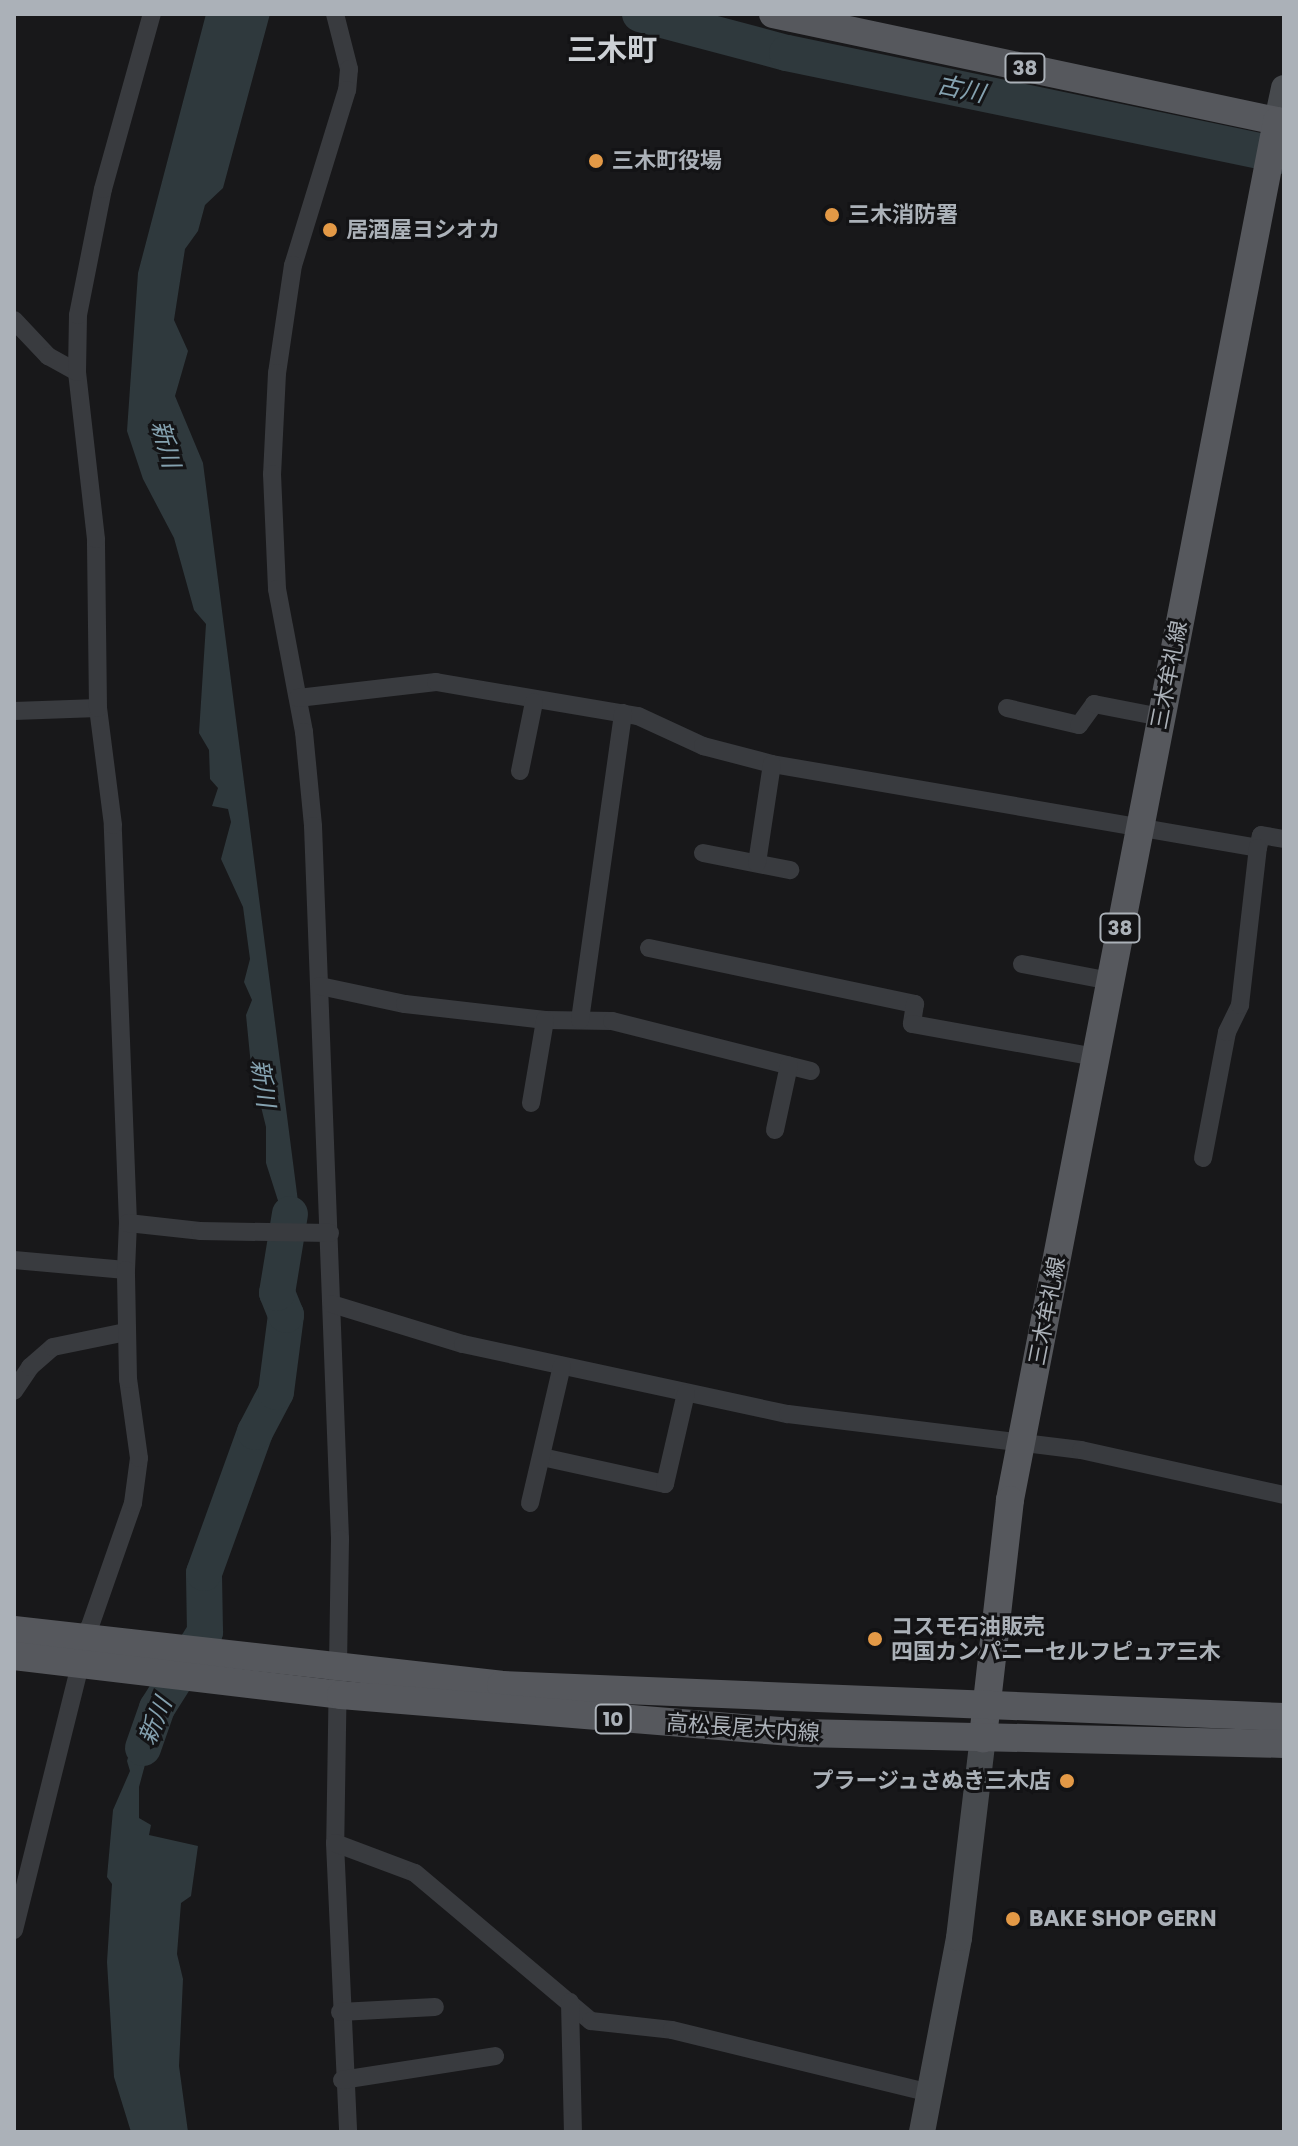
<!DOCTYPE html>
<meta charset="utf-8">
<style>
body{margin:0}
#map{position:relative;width:1298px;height:2146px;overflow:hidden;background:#18181a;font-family:Poppins,"Noto Sans JP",sans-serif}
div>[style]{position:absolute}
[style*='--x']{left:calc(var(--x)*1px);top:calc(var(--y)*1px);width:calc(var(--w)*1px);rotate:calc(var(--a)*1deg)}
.water>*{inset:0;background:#2f393d}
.river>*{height:36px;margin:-18px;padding:0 18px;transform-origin:18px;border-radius:18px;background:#2f393d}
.street>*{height:18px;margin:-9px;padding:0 9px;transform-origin:9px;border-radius:9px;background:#393b3f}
.secondary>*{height:26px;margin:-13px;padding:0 13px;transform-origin:13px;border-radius:13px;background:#474a4e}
.primary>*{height:28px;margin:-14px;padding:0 14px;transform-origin:14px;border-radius:14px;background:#56585d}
.dots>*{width:22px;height:22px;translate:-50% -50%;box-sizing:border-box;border:4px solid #131315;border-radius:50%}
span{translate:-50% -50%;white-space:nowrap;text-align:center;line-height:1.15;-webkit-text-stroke:6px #131315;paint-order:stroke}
.shield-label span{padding:2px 6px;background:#131315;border:2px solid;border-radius:6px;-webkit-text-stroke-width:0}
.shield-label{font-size:20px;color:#abb1b8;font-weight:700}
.poi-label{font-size:22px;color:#abb1b8;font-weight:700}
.left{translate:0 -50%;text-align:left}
.right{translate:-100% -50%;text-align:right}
.street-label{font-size:22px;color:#abb1b8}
.water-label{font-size:24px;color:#85a2b0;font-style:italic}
.district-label{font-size:30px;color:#ccd0d5;font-weight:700}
.frame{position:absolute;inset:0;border:16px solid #abb1b8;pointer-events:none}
</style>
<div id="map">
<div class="water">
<i style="clip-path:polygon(206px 14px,270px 14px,223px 188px,205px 205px,198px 231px,185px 249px,174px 320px,188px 351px,175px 396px,203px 463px,300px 1217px,295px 1264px,282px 1263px,280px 1207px,266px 1163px,266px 1127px,251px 1066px,246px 1015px,252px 1000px,244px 982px,250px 959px,243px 907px,221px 859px,231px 822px,228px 809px,212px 806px,218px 788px,210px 779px,209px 750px,199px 733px,206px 624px,194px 610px,174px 538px,143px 479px,127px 431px,138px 273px)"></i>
<i style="clip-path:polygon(144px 1703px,169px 1706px,156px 1724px,139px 1787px,139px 1818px,151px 1825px,149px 1835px,198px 1846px,191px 1896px,181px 1903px,177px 1954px,183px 1979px,179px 2066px,188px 2132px,131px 2132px,114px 2077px,107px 1962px,112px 1884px,107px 1877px,113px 1810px,130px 1771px,127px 1761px)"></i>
</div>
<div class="river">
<i style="--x:640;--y:14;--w:152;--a:14.9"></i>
<i style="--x:787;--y:53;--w:508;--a:11.71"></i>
<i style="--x:143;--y:1748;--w:42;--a:-70.7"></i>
<i style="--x:157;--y:1708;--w:90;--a:-57.7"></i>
<i style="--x:205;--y:1632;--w:59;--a:-91"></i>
<i style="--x:204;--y:1573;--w:150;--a:-70.1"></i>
<i style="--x:255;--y:1432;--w:45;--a:-62.3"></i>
<i style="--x:276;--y:1392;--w:78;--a:-82.6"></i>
<i style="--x:286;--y:1315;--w:24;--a:-112"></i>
<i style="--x:277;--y:1293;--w:80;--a:-80.7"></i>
</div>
<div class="street">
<i style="--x:335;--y:14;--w:57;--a:75.7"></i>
<i style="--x:349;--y:69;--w:21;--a:95"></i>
<i style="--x:347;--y:90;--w:183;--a:107.1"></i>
<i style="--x:293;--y:265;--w:109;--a:98.4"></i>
<i style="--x:277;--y:373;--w:101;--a:92.8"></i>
<i style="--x:272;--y:474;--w:115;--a:87.5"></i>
<i style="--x:277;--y:589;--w:146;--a:79.3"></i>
<i style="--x:304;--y:732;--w:94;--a:84.5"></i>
<i style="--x:313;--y:826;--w:714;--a:87.83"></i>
<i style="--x:340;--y:1539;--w:304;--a:90.9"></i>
<i style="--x:335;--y:1843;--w:289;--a:87.4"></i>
<i style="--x:14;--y:320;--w:50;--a:46.6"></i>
<i style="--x:48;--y:356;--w:33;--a:29"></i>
<i style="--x:298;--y:698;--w:139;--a:-6.6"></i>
<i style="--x:436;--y:682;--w:205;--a:9.6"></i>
<i style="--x:638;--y:716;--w:72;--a:24.8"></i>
<i style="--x:703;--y:746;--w:71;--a:14.6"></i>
<i style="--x:772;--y:764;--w:493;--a:9.8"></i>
<i style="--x:1258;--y:848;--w:13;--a:-77"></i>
<i style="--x:1261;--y:835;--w:23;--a:10"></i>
<i style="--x:1007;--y:708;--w:74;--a:13.3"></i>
<i style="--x:1079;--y:725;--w:26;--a:-54"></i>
<i style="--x:1094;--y:704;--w:68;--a:11"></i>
<i style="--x:14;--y:711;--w:84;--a:-2"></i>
<i style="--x:520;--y:771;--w:70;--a:-78.5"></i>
<i style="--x:703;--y:853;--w:89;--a:11.1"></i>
<i style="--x:757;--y:863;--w:100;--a:-81.4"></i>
<i style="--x:649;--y:948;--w:272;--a:11.9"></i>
<i style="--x:915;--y:1004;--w:20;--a:99"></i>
<i style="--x:912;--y:1024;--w:187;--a:10.2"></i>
<i style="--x:1022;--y:964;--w:90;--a:10.9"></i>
<i style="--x:320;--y:986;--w:87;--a:12"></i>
<i style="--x:405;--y:1004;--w:141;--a:6.5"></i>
<i style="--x:545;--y:1020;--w:67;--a:0.9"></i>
<i style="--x:612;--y:1021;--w:205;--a:14.1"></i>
<i style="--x:580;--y:1020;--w:310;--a:-82"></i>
<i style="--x:531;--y:1103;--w:84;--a:-80.4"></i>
<i style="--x:775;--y:1130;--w:66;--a:-77.8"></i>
<i style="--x:1203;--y:1158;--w:128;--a:-79.2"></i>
<i style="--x:1227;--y:1032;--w:30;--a:-64"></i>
<i style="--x:1240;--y:1005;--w:158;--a:-83.5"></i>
<i style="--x:128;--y:1223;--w:398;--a:-92.2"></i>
<i style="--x:113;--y:825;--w:118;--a:-97.3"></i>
<i style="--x:98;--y:708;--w:169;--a:-90.7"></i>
<i style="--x:96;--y:539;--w:168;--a:-96.5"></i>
<i style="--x:77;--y:372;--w:57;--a:-89"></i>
<i style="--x:78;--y:315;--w:128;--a:-78.8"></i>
<i style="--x:103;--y:189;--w:182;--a:-74.4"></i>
<i style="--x:14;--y:1260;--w:112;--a:5.1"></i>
<i style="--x:126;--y:1270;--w:47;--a:-87.6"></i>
<i style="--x:128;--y:1223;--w:72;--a:6.3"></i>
<i style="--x:200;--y:1231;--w:130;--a:0.9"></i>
<i style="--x:332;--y:1304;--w:137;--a:17"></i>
<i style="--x:463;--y:1344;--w:332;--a:12.2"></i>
<i style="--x:788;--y:1414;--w:295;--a:7"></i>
<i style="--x:1081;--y:1450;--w:208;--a:12.5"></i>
<i style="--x:14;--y:1391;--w:29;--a:-56"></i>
<i style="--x:30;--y:1367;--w:30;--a:-41"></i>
<i style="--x:53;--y:1347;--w:75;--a:-11.6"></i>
<i style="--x:542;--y:1457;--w:126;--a:12.4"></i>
<i style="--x:665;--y:1484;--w:93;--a:-77"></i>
<i style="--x:530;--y:1503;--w:141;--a:-76.9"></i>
<i style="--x:335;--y:1843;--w:85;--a:20.6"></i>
<i style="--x:415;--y:1873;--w:230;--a:40.1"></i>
<i style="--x:591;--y:2021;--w:81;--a:6.3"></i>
<i style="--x:672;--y:2030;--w:266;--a:13.7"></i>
<i style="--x:14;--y:1930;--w:313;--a:-76"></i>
<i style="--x:90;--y:1626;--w:130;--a:-70.7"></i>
<i style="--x:133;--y:1503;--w:45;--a:-82.4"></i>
<i style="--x:139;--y:1458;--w:80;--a:-97.9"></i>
<i style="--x:128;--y:1379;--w:109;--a:-91.1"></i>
<i style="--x:570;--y:2002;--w:130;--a:88.7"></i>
<i style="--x:340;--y:2012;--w:95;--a:-3"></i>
<i style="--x:342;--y:2080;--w:155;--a:-8.9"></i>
</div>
<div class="secondary">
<i style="--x:1284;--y:88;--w:34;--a:102"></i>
<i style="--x:1277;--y:121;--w:7;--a:16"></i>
<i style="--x:922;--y:2132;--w:197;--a:-79.2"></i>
<i style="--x:959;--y:1938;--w:201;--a:-83.2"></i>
</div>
<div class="primary">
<i style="--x:773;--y:14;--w:515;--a:11.99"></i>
<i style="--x:1277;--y:121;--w:1405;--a:100.96"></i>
<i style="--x:1010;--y:1500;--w:240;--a:96.5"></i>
<i style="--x:14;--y:1630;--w:490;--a:6.4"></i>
<i style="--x:501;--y:1685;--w:784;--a:2.34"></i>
<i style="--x:14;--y:1656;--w:329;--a:6.8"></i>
<i style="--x:341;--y:1695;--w:464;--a:4.7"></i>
<i style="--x:803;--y:1733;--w:481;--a:1.3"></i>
</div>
<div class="dots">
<i style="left:596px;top:161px;background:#e39946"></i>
<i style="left:832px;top:215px;background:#e39946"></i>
<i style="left:330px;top:230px;background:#e39946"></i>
<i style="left:875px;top:1639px;background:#e39946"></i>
<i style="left:1067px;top:1781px;background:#e39946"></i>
<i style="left:1013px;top:1919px;background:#e39946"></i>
</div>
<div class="shield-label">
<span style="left:1025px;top:68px">38</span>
<span style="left:1120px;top:928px">38</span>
<span style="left:613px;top:1719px">10</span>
</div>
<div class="poi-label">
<span class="left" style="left:612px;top:161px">三木町役場</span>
<span class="left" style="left:848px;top:215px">三木消防署</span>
<span class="left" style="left:346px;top:230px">居酒屋ヨシオカ</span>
<span class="left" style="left:891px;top:1639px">コスモ石油販売<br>四国カンパニーセルフピュア三木</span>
<span class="right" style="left:1051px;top:1781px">プラージュさぬき三木店</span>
<span class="left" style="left:1029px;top:1919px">BAKE SHOP GERN</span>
</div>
<div class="street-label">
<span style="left:1169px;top:675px;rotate:-79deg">三木牟礼線</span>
<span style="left:1047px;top:1311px;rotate:-79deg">三木牟礼線</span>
<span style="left:743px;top:1728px;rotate:4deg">高松長尾大内線</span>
</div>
<div class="water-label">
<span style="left:961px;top:89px;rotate:12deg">古川</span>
<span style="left:166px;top:444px;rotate:75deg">新川</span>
<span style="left:263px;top:1083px;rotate:82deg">新川</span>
<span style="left:155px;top:1721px;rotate:-67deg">新川</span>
</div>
<div class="district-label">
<span style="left:612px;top:50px">三木町</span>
</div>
<div class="frame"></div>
</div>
